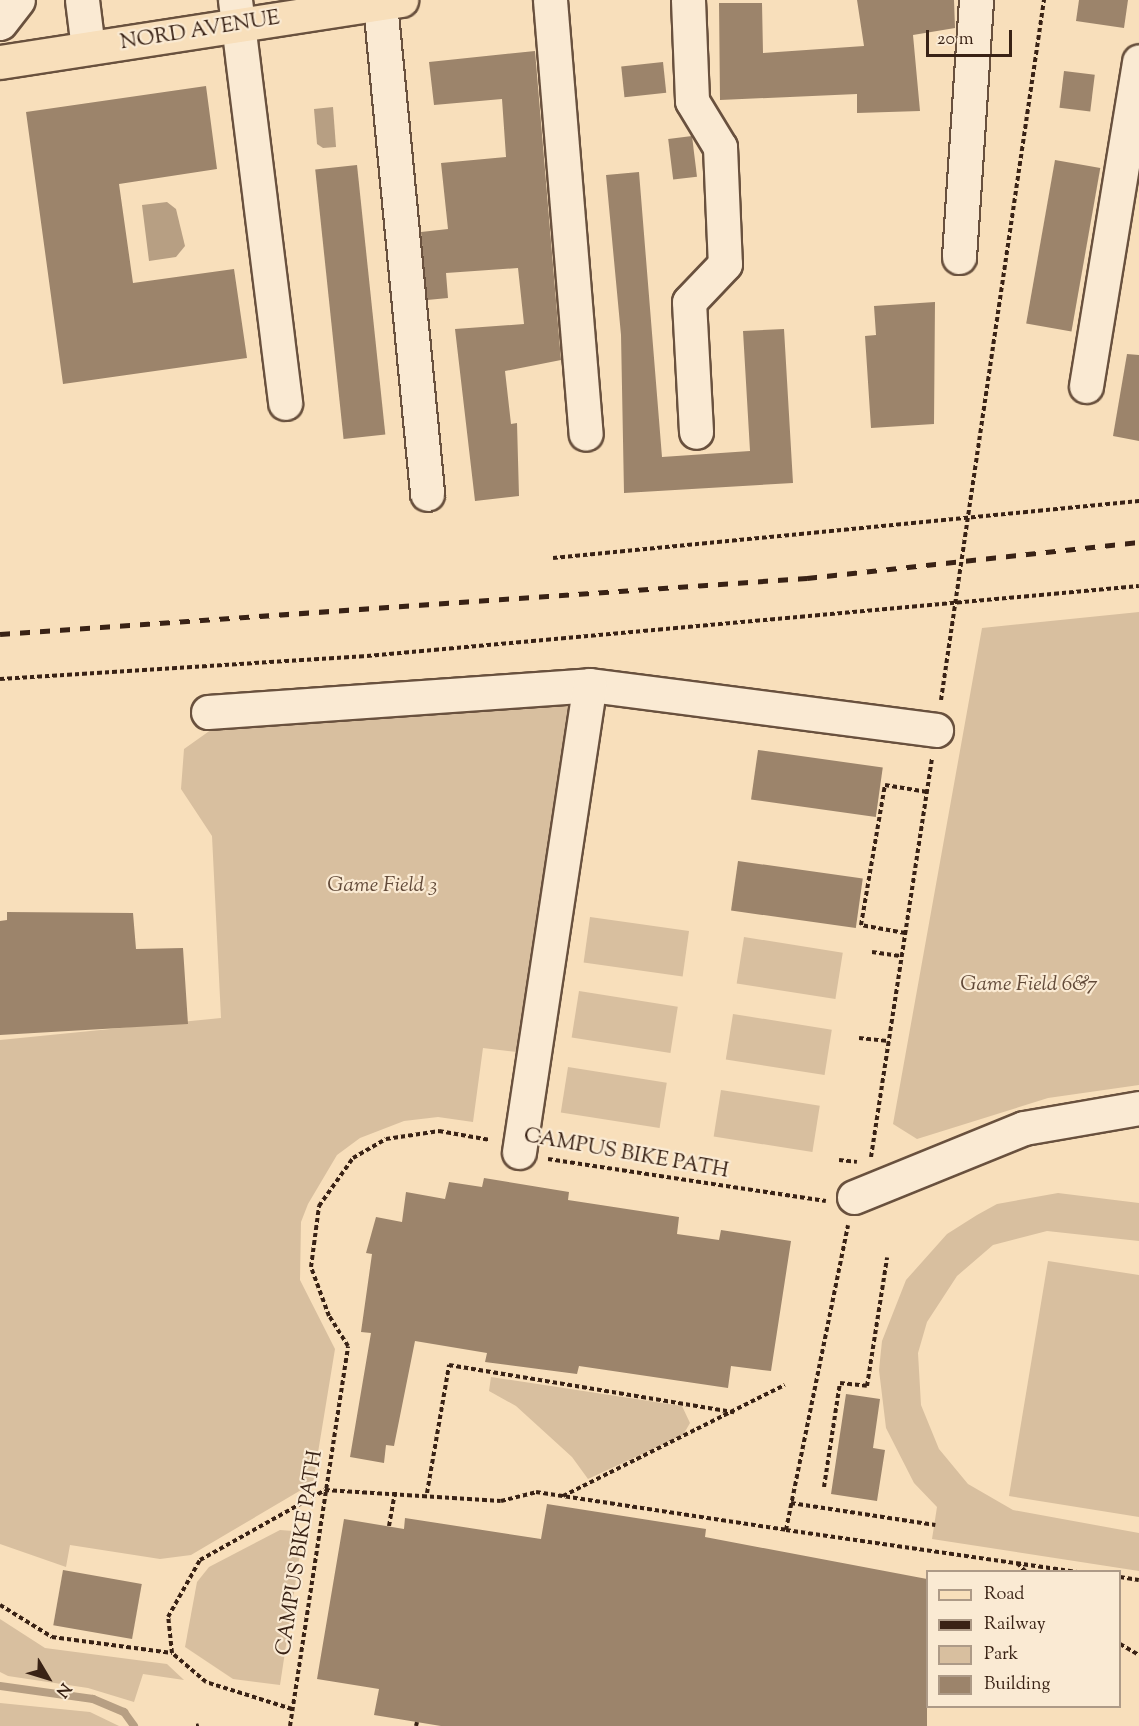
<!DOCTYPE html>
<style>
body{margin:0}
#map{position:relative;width:1139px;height:1726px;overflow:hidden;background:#f8dfbb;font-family:"Sorts Mill Goudy",serif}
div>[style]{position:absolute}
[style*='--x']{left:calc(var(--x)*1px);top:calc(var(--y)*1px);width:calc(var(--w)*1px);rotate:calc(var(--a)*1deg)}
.green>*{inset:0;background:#d8bf9f;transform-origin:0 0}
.water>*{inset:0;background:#b79f83}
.stream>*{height:8px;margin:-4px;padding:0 4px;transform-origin:4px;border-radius:4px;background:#b79f83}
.building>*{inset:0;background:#9c846b;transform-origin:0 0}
.path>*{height:4px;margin-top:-2px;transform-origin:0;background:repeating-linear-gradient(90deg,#392215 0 4.5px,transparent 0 7.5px)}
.roads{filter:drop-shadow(2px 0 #69513e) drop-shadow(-2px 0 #69513e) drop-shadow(0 2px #69513e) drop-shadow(0 -2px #69513e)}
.minor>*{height:33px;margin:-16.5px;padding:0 16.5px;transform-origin:16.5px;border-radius:16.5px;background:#faead3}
.major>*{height:33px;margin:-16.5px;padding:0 16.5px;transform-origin:16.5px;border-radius:16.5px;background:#f8dfbb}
.rail>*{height:4.5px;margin-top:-2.25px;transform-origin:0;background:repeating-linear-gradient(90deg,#392215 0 10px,transparent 0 20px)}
span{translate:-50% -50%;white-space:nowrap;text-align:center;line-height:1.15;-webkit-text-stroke:4.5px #faead3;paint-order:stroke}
.street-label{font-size:21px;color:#392215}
.park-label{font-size:21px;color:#614938;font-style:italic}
.legend{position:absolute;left:926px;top:1570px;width:195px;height:138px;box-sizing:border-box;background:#faead3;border:2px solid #ad9a87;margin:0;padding:8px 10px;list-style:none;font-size:18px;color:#392215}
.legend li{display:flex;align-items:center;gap:12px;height:30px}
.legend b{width:30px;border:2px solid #ad9a87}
.north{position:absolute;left:18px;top:1648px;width:60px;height:60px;-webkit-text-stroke:4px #faead3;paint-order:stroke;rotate:128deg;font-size:16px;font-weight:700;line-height:24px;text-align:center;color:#392215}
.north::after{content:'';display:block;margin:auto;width:21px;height:27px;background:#392215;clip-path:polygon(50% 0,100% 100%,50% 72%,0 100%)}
.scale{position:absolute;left:926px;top:30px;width:86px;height:27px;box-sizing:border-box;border:3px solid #392215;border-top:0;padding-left:8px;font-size:18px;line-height:21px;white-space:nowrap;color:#392215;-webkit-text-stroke:4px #faead3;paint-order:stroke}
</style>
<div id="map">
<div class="green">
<i style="clip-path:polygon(1139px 612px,1139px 1085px,1048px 1098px,917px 1139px,893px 1124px,982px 628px)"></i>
<i style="clip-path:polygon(582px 700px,526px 1053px,483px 1048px,473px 1122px,438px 1117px,404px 1121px,360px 1138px,337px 1155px,308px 1204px,301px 1222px,300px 1280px,335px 1349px,313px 1483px,191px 1555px,160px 1559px,70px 1545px,66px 1567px,0 1544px,0 1040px,221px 1018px,212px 836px,181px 789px,184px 749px,215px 727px)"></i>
<i style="left:590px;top:917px;width:100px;height:46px;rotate:8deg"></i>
<i style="left:744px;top:937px;width:100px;height:47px;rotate:9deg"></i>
<i style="left:579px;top:991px;width:100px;height:47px;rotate:9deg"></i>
<i style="left:733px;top:1014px;width:100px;height:46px;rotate:9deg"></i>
<i style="left:568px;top:1067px;width:100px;height:46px;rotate:9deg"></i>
<i style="left:721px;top:1090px;width:100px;height:47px;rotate:9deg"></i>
<i style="clip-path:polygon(1058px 1193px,1139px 1203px,1139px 1241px,1047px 1231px,993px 1245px,957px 1276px,927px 1322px,918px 1353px,921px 1405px,939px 1449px,968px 1484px,1013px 1510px,1139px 1533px,1139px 1571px,932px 1539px,937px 1507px,914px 1483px,886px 1428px,879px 1370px,882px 1341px,906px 1280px,947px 1234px,977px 1215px,997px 1204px)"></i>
<i style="clip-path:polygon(1048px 1261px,1139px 1275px,1139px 1517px,1009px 1496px)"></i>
<i style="clip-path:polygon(491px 1377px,682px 1406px,690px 1423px,683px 1435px,588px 1479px,572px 1457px,516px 1406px,489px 1391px)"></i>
<i style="clip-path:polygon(280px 1530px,293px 1531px,302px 1540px,280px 1685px,233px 1679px,185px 1647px,197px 1582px,209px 1567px)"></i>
<i style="clip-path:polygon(0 1619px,45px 1648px,167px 1664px,184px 1680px,143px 1674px,134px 1702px,88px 1688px,8px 1676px,0 1672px)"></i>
<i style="clip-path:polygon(0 1703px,90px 1712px,119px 1726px,0 1726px)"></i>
</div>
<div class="water">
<i style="clip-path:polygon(333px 107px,336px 147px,323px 148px,317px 144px,314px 109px)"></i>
<i style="clip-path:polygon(167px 202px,176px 209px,185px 246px,176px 257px,149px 261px,142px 205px)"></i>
</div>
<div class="stream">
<i style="--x:0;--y:1686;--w:94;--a:8"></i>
<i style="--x:93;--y:1699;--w:34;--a:23"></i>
<i style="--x:124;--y:1712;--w:17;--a:54"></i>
</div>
<div class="building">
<i style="clip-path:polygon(857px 0,954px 0,955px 28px,913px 35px,920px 111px,857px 113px,857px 94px,720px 100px,719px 3px,762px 3px,763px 53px,864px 46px)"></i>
<i style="clip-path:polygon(1079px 0,1128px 0,1124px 28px,1076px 21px)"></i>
<i style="clip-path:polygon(535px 51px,561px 360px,505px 371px,511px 424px,517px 423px,519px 496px,475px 501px,455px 329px,524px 324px,518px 268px,446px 273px,448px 298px,427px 300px,421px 232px,448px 229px,441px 163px,506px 157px,502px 99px,434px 105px,429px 62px)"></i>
<i style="left:663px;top:62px;width:31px;height:42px;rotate:84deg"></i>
<i style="left:1064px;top:71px;width:31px;height:37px;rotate:7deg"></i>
<i style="clip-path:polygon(206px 86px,217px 169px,119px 184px,133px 283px,234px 269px,247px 358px,63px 384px,26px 112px)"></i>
<i style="left:692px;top:136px;width:41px;height:24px;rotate:83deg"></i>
<i style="left:1055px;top:160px;width:46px;height:166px;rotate:10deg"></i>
<i style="left:357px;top:165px;width:271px;height:42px;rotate:84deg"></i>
<i style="clip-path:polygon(639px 172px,662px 457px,750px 451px,743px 331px,784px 329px,793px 483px,624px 493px,621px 335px,606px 175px)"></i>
<i style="clip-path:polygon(935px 302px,934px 424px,871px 428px,865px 336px,876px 335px,874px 306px)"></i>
<i style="clip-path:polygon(1127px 354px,1139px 355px,1139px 441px,1113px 436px)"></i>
<i style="left:758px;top:750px;width:126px;height:50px;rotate:8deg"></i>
<i style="left:738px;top:861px;width:126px;height:50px;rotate:8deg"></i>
<i style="clip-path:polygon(7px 912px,133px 913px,136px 949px,183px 948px,188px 1024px,0 1035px,0 921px,7px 920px)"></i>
<i style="clip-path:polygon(484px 1178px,569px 1192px,568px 1200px,679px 1217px,677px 1234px,719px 1240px,721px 1230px,791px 1241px,771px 1371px,731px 1366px,728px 1388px,579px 1366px,577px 1374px,485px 1362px,487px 1353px,415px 1341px,394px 1446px,386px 1445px,384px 1463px,350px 1457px,371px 1333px,361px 1332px,372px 1254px,366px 1253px,376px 1217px,402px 1222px,406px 1192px,445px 1199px,449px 1182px,482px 1187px)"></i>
<i style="clip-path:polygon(846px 1394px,880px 1399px,873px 1448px,885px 1450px,877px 1501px,831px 1494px)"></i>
<i style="clip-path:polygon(547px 1504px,706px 1529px,705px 1537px,927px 1579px,927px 1726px,441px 1726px,374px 1715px,379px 1689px,317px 1679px,344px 1519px,404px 1529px,405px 1518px,541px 1539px)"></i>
<i style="left:63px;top:1570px;width:80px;height:56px;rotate:10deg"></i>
</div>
<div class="path">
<i style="--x:553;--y:558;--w:589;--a:-5.56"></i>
<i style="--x:0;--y:679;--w:368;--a:-3.6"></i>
<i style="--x:367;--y:656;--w:775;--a:-5.18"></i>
<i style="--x:941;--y:700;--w:708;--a:-81.63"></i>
<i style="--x:905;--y:933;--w:45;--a:-169.7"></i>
<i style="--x:861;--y:925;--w:142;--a:-80.3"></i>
<i style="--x:885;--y:785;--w:43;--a:9.5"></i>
<i style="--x:872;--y:952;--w:30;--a:8"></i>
<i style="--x:859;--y:1038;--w:30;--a:6"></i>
<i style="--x:871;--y:1157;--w:404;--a:-81.3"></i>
<i style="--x:548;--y:1159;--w:281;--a:8.6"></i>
<i style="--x:839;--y:1160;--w:18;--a:6"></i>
<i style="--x:824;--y:1487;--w:105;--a:-81.3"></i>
<i style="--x:840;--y:1383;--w:27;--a:6"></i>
<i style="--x:867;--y:1386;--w:130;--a:-81.1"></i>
<i style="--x:427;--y:1493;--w:130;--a:-80.2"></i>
<i style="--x:449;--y:1365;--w:289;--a:9.4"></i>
<i style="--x:563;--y:1496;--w:248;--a:-26.6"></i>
<i style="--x:791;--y:1503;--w:146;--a:8.7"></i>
<i style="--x:389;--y:1526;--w:35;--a:-80"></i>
<i style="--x:786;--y:1530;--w:294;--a:8.2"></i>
<i style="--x:1017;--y:1563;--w:13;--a:45"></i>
<i style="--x:1120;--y:1577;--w:19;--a:9"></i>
<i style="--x:0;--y:1605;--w:61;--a:31.6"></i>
<i style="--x:52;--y:1637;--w:121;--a:7.6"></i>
<i style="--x:1120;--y:1644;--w:22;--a:30"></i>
<i style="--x:292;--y:1709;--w:90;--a:-162.6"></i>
<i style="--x:206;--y:1682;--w:45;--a:-139.5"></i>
<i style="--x:172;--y:1653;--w:36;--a:-96"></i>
<i style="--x:168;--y:1617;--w:65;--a:-60.7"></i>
<i style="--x:200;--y:1560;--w:143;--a:-29.2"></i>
<i style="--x:325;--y:1490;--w:176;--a:3.6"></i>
<i style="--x:501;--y:1501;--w:36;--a:-14"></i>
<i style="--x:536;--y:1492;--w:253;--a:8.6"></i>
<i style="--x:786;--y:1530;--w:311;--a:-78.5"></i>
<i style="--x:196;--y:1726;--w:3;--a:-18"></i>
<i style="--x:290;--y:1726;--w:384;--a:-81.3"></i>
<i style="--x:348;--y:1346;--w:36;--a:-122"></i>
<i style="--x:329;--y:1316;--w:52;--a:-110.2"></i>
<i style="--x:311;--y:1267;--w:62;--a:-82.5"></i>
<i style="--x:319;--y:1206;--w:59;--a:-54.7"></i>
<i style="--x:353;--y:1158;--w:38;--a:-30"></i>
<i style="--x:386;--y:1139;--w:54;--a:-8.6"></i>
<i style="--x:439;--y:1131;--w:52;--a:10"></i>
<i style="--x:416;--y:1726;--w:4;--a:-76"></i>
</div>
<div class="roads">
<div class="minor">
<i style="--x:82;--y:0;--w:48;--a:82.9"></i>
<i style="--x:235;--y:0;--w:406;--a:82.9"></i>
<i style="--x:550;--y:0;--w:435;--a:85.3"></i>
<i style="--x:688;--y:0;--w:101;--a:87.7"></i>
<i style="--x:692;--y:101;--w:54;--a:58.7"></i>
<i style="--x:720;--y:147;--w:117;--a:87.6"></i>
<i style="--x:725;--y:264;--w:52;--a:133.5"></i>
<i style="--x:689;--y:302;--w:130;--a:86.9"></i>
<i style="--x:380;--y:4;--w:492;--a:84.5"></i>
<i style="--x:0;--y:23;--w:29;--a:-52"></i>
<i style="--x:959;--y:257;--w:258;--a:-86.2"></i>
<i style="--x:1086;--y:386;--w:329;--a:-80.7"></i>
<i style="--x:208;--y:712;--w:383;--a:-4"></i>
<i style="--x:590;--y:685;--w:349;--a:7.4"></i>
<i style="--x:519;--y:1152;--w:472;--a:-81.4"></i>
<i style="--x:854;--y:1197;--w:183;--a:-22.1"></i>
<i style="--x:1024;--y:1128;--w:117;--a:-9.9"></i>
</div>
<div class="major">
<i style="--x:0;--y:62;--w:406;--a:-8.8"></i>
</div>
</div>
<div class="rail">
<i style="--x:0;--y:634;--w:809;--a:-3.97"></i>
<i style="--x:807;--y:578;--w:334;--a:-6.2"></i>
</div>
<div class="street-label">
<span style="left:200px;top:31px;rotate:-9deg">NORD AVENUE</span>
<span style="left:626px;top:1154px;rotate:10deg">CAMPUS BIKE PATH</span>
<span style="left:300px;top:1553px;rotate:-81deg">CAMPUS BIKE PATH</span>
</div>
<div class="park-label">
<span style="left:382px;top:886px">Game Field 3</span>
<span style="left:1029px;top:985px">Game Field 6&amp;7</span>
</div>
<ul class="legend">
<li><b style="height:8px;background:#f8dfbb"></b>Road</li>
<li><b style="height:8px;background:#392215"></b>Railway</li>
<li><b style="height:16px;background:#d8bf9f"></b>Park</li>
<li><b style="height:16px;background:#9c846b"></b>Building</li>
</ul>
<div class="north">N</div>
<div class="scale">20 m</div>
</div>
